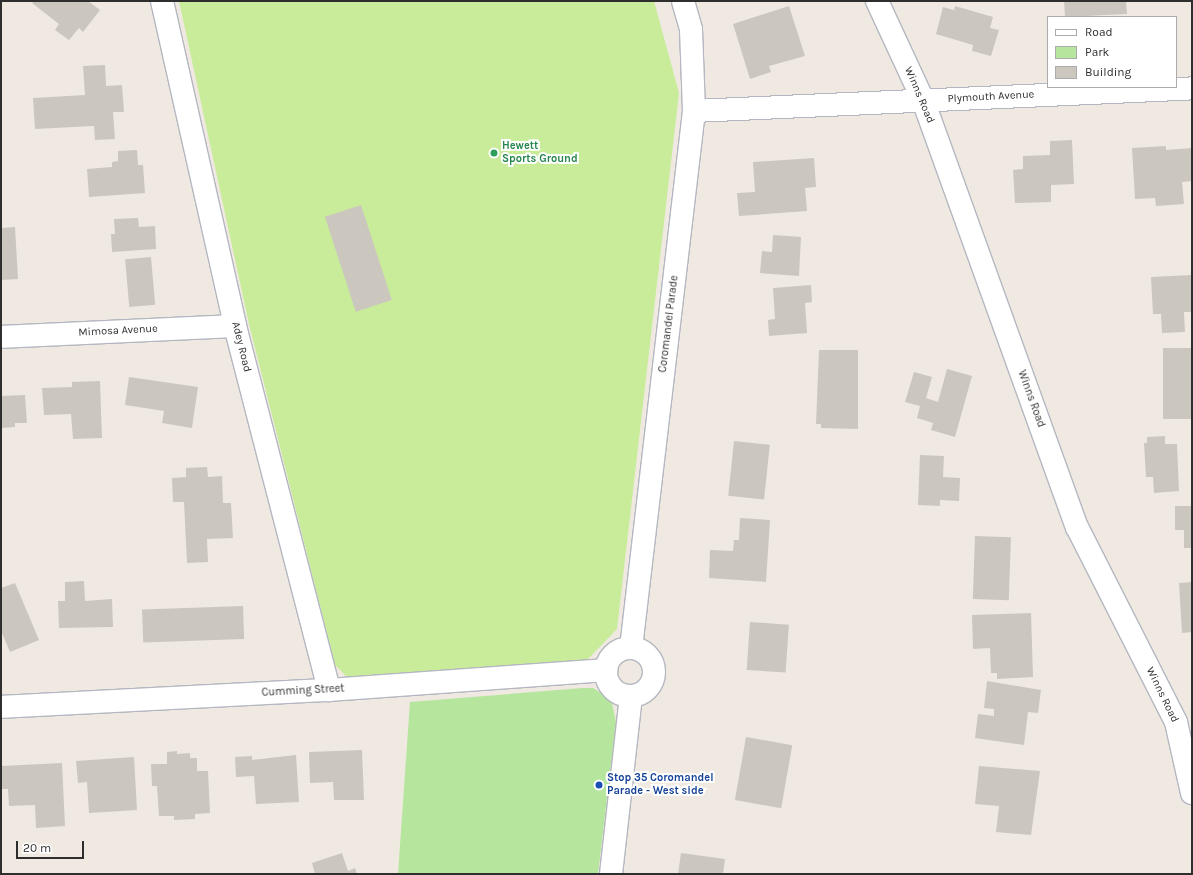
<!DOCTYPE html>
<style>
body{margin:0}
#map{position:relative;width:1193px;height:875px;overflow:hidden;background:#efe9e1;font-family:Karla,sans-serif}
div>[style]{position:absolute}
[style*='--x']{left:calc(var(--x)*1px);top:calc(var(--y)*1px);width:calc(var(--w)*1px);rotate:calc(var(--a)*1deg)}
.green>*{inset:0;background:#b6e59e}
.pitch>*{inset:0;background:#c9ec9a}
.building>*{inset:0;background:#cbc7bf;transform-origin:0 0}
.roads{filter:drop-shadow(1px 0 #b4b7c1) drop-shadow(-1px 0 #b4b7c1) drop-shadow(0 1px #b4b7c1) drop-shadow(0 -1px #b4b7c1)}
.minor>*{height:22px;margin:-11px;padding:0 11px;transform-origin:11px;border-radius:11px;background:#fff}
.minor>.ring{margin:-11px;padding:0;box-sizing:content-box;background:none;border:22px solid #fff;border-radius:50%}
.dots>*{width:11px;height:11px;translate:-50% -50%;box-sizing:border-box;border:2px solid #fff;border-radius:50%}
span{translate:-50% -50%;white-space:nowrap;text-align:center;line-height:1.15;-webkit-text-stroke:4px #fff;paint-order:stroke}
.street-label{font-size:11px;color:#2e2e2e}
.leisure-label{font-size:11px;color:#27864d;font-weight:700}
.left{translate:0 -50%;text-align:left}
.transit-label{font-size:11px;color:#164399;font-weight:700}
.frame{position:absolute;inset:0;border:2px solid #2e2e2e;pointer-events:none}
.legend{position:absolute;left:1047px;top:16px;width:130px;height:72px;box-sizing:border-box;background:#fff;border:1px solid #ababab;margin:0;padding:5px 7px;list-style:none;font-size:12px;color:#2e2e2e}
.legend li{display:flex;align-items:center;gap:8px;height:20px}
.legend b{width:20px;border:1px solid #ababab}
.scale{position:absolute;left:16px;top:841px;width:68px;height:18px;box-sizing:border-box;border:2px solid #2e2e2e;border-top:0;padding-left:5px;font-size:12px;line-height:14px;white-space:nowrap;color:#2e2e2e;-webkit-text-stroke:3px #fff;paint-order:stroke}
</style>
<div id="map">
<div class="green">
<i style="clip-path:polygon(583px 688px,593px 688px,611px 699px,616px 722px,598px 874px,398px 874px,410px 702px)"></i>
</div>
<div class="pitch">
<i style="clip-path:polygon(179px 1px,654px 1px,679px 93px,617px 629px,586px 661px,349px 679px,335px 665px,249px 324px)"></i>
</div>
<div class="building">
<i style="clip-path:polygon(34px 1px,88px 1px,100px 10px,83px 32px,79px 28px,69px 40px,55px 30px,59px 24px,32px 3px)"></i>
<i style="clip-path:polygon(1064px 1px,1126px 1px,1127px 14px,1065px 17px)"></i>
<i style="clip-path:polygon(789px 6px,805px 56px,769px 66px,771px 72px,750px 79px,733px 24px)"></i>
<i style="clip-path:polygon(955px 6px,993px 17px,990px 28px,999px 30px,991px 56px,972px 51px,973px 45px,936px 34px,943px 7px,954px 10px)"></i>
<i style="clip-path:polygon(105px 65px,106px 86px,122px 85px,124px 112px,113px 112px,115px 139px,95px 140px,94px 126px,35px 129px,33px 98px,85px 95px,83px 66px)"></i>
<i style="clip-path:polygon(1072px 140px,1074px 184px,1051px 185px,1051px 202px,1015px 203px,1013px 170px,1023px 169px,1023px 156px,1050px 155px,1050px 141px)"></i>
<i style="clip-path:polygon(1166px 146px,1166px 150px,1192px 148px,1192px 181px,1182px 182px,1184px 204px,1156px 206px,1155px 198px,1135px 199px,1132px 148px)"></i>
<i style="clip-path:polygon(137px 150px,138px 165px,143px 165px,145px 193px,89px 197px,87px 169px,112px 167px,112px 162px,118px 161px,118px 151px)"></i>
<i style="clip-path:polygon(814px 158px,816px 187px,805px 188px,807px 211px,739px 216px,737px 193px,755px 192px,753px 162px)"></i>
<i style="left:361px;top:205px;width:100px;height:38px;rotate:72deg"></i>
<i style="clip-path:polygon(138px 218px,139px 227px,155px 226px,156px 249px,112px 252px,111px 234px,115px 234px,114px 219px)"></i>
<i style="clip-path:polygon(15px 227px,18px 279px,1px 280px,1px 228px)"></i>
<i style="clip-path:polygon(773px 235px,801px 237px,799px 276px,760px 273px,762px 251px,772px 252px)"></i>
<i style="left:151px;top:257px;width:48px;height:26px;rotate:85deg"></i>
<i style="clip-path:polygon(1192px 275px,1192px 312px,1184px 312px,1185px 332px,1162px 333px,1161px 314px,1153px 314px,1151px 277px)"></i>
<i style="clip-path:polygon(811px 285px,812px 302px,805px 303px,807px 333px,769px 336px,768px 320px,775px 319px,773px 288px)"></i>
<i style="left:1192px;top:348px;width:71px;height:29px;rotate:90deg"></i>
<i style="clip-path:polygon(819px 350px,858px 350px,858px 429px,821px 428px,821px 424px,816px 424px)"></i>
<i style="clip-path:polygon(947px 369px,972px 376px,955px 437px,931px 430px,933px 423px,917px 418px,920px 406px,905px 402px,914px 372px,932px 377px,926px 398px,938px 402px)"></i>
<i style="clip-path:polygon(129px 377px,198px 387px,192px 428px,162px 423px,164px 411px,125px 405px)"></i>
<i style="clip-path:polygon(100px 381px,102px 438px,73px 439px,71px 414px,44px 415px,42px 388px,72px 387px,72px 382px)"></i>
<i style="clip-path:polygon(25px 395px,27px 423px,15px 423px,15px 427px,1px 428px,1px 396px)"></i>
<i style="clip-path:polygon(1165px 436px,1165px 444px,1177px 444px,1179px 491px,1154px 493px,1153px 477px,1146px 477px,1144px 443px,1147px 443px,1147px 437px)"></i>
<i style="left:734px;top:441px;width:36px;height:55px;rotate:6deg"></i>
<i style="clip-path:polygon(920px 455px,944px 456px,943px 477px,960px 478px,959px 501px,940px 500px,940px 506px,918px 505px)"></i>
<i style="clip-path:polygon(207px 467px,208px 477px,222px 476px,223px 503px,231px 503px,233px 538px,207px 539px,208px 562px,187px 563px,184px 502px,173px 502px,172px 478px,186px 477px,186px 468px)"></i>
<i style="clip-path:polygon(1175px 506px,1192px 506px,1192px 548px,1184px 548px,1184px 530px,1175px 530px)"></i>
<i style="clip-path:polygon(740px 518px,770px 520px,766px 582px,709px 578px,710px 550px,733px 551px,734px 540px,739px 540px)"></i>
<i style="left:975px;top:536px;width:36px;height:63px;rotate:2deg"></i>
<i style="clip-path:polygon(84px 581px,85px 601px,112px 599px,113px 627px,59px 628px,58px 601px,65px 601px,65px 582px)"></i>
<i style="clip-path:polygon(1192px 582px,1192px 632px,1182px 633px,1179px 583px)"></i>
<i style="clip-path:polygon(15px 583px,39px 640px,10px 652px,1px 631px,1px 588px)"></i>
<i style="left:243px;top:606px;width:33px;height:101px;rotate:88deg"></i>
<i style="clip-path:polygon(1031px 613px,1033px 677px,997px 679px,997px 673px,991px 673px,990px 648px,973px 649px,972px 615px)"></i>
<i style="left:750px;top:622px;width:39px;height:48px;rotate:4deg"></i>
<i style="clip-path:polygon(987px 681px,1041px 690px,1038px 713px,1028px 712px,1024px 745px,975px 738px,978px 714px,994px 716px,994px 709px,984px 708px)"></i>
<i style="left:746px;top:737px;width:47px;height:64px;rotate:10deg"></i>
<i style="clip-path:polygon(362px 750px,364px 800px,334px 800px,333px 782px,310px 783px,309px 752px)"></i>
<i style="clip-path:polygon(177px 751px,177px 754px,190px 753px,190px 758px,197px 758px,197px 771px,208px 771px,210px 813px,195px 814px,195px 819px,174px 820px,174px 816px,159px 816px,157px 786px,152px 786px,151px 764px,167px 764px,167px 752px)"></i>
<i style="clip-path:polygon(296px 755px,299px 802px,256px 804px,254px 776px,236px 777px,235px 757px,252px 756px,252px 760px)"></i>
<i style="clip-path:polygon(134px 757px,137px 810px,89px 813px,87px 782px,78px 783px,76px 761px)"></i>
<i style="clip-path:polygon(62px 763px,65px 826px,36px 828px,35px 805px,9px 806px,8px 789px,1px 789px,1px 766px)"></i>
<i style="clip-path:polygon(979px 766px,1040px 771px,1031px 835px,996px 832px,999px 806px,975px 804px)"></i>
<i style="clip-path:polygon(342px 853px,348px 871px,355px 868px,357px 874px,315px 874px,312px 863px)"></i>
<i style="clip-path:polygon(681px 853px,725px 859px,723px 874px,678px 874px)"></i>
</div>
<div class="roads">
<div class="minor">
<i style="--x:162;--y:1;--w:333;--a:77.3"></i>
<i style="--x:235;--y:326;--w:376;--a:75.5"></i>
<i style="--x:877;--y:1;--w:109;--a:65.1"></i>
<i style="--x:923;--y:100;--w:454;--a:70.2"></i>
<i style="--x:1077;--y:527;--w:219;--a:63.1"></i>
<i style="--x:1176;--y:722;--w:73;--a:77.3"></i>
<i style="--x:694;--y:111;--w:499;--a:-2.6"></i>
<i style="--x:1;--y:337;--w:234;--a:-2.7"></i>
<i class="ring" style="left:606px;top:648px;width:26px;height:26px"></i>
<i style="--x:631;--y:648;--w:541;--a:-83.31"></i>
<i style="--x:694;--y:111;--w:82;--a:-92.1"></i>
<i style="--x:691;--y:29;--w:29;--a:-106"></i>
<i style="--x:1;--y:707;--w:328;--a:-3"></i>
<i style="--x:329;--y:690;--w:278;--a:-4.1"></i>
<i style="--x:611;--y:874;--w:179;--a:-83.6"></i>
</div>
</div>
<div class="dots">
<i style="left:494px;top:153px;background:#2e9e5b"></i>
<i style="left:599px;top:785px;background:#1a4fb4"></i>
</div>
<div class="street-label">
<span style="left:919px;top:95px;rotate:67deg">Winns Road</span>
<span style="left:991px;top:97px;rotate:-3deg">Plymouth Avenue</span>
<span style="left:669px;top:324px;rotate:-83deg">Coromandel Parade</span>
<span style="left:118px;top:331px;rotate:-3deg">Mimosa Avenue</span>
<span style="left:241px;top:347px;rotate:76deg">Adey Road</span>
<span style="left:1031px;top:399px;rotate:70deg">Winns Road</span>
<span style="left:303px;top:691px;rotate:-3deg">Cumming Street</span>
<span style="left:1162px;top:695px;rotate:64deg">Winns Road</span>
</div>
<div class="leisure-label">
<span class="left" style="left:502px;top:153px">Hewett<br>Sports Ground</span>
</div>
<div class="transit-label">
<span class="left" style="left:607px;top:785px">Stop 35 Coromandel<br>Parade - West side</span>
</div>
<div class="frame"></div>
<ul class="legend">
<li><b style="height:5px;background:#fff"></b>Road</li>
<li><b style="height:11px;background:#b6e59e"></b>Park</li>
<li><b style="height:11px;background:#cbc7bf"></b>Building</li>
</ul>
<div class="scale">20 m</div>
</div>
